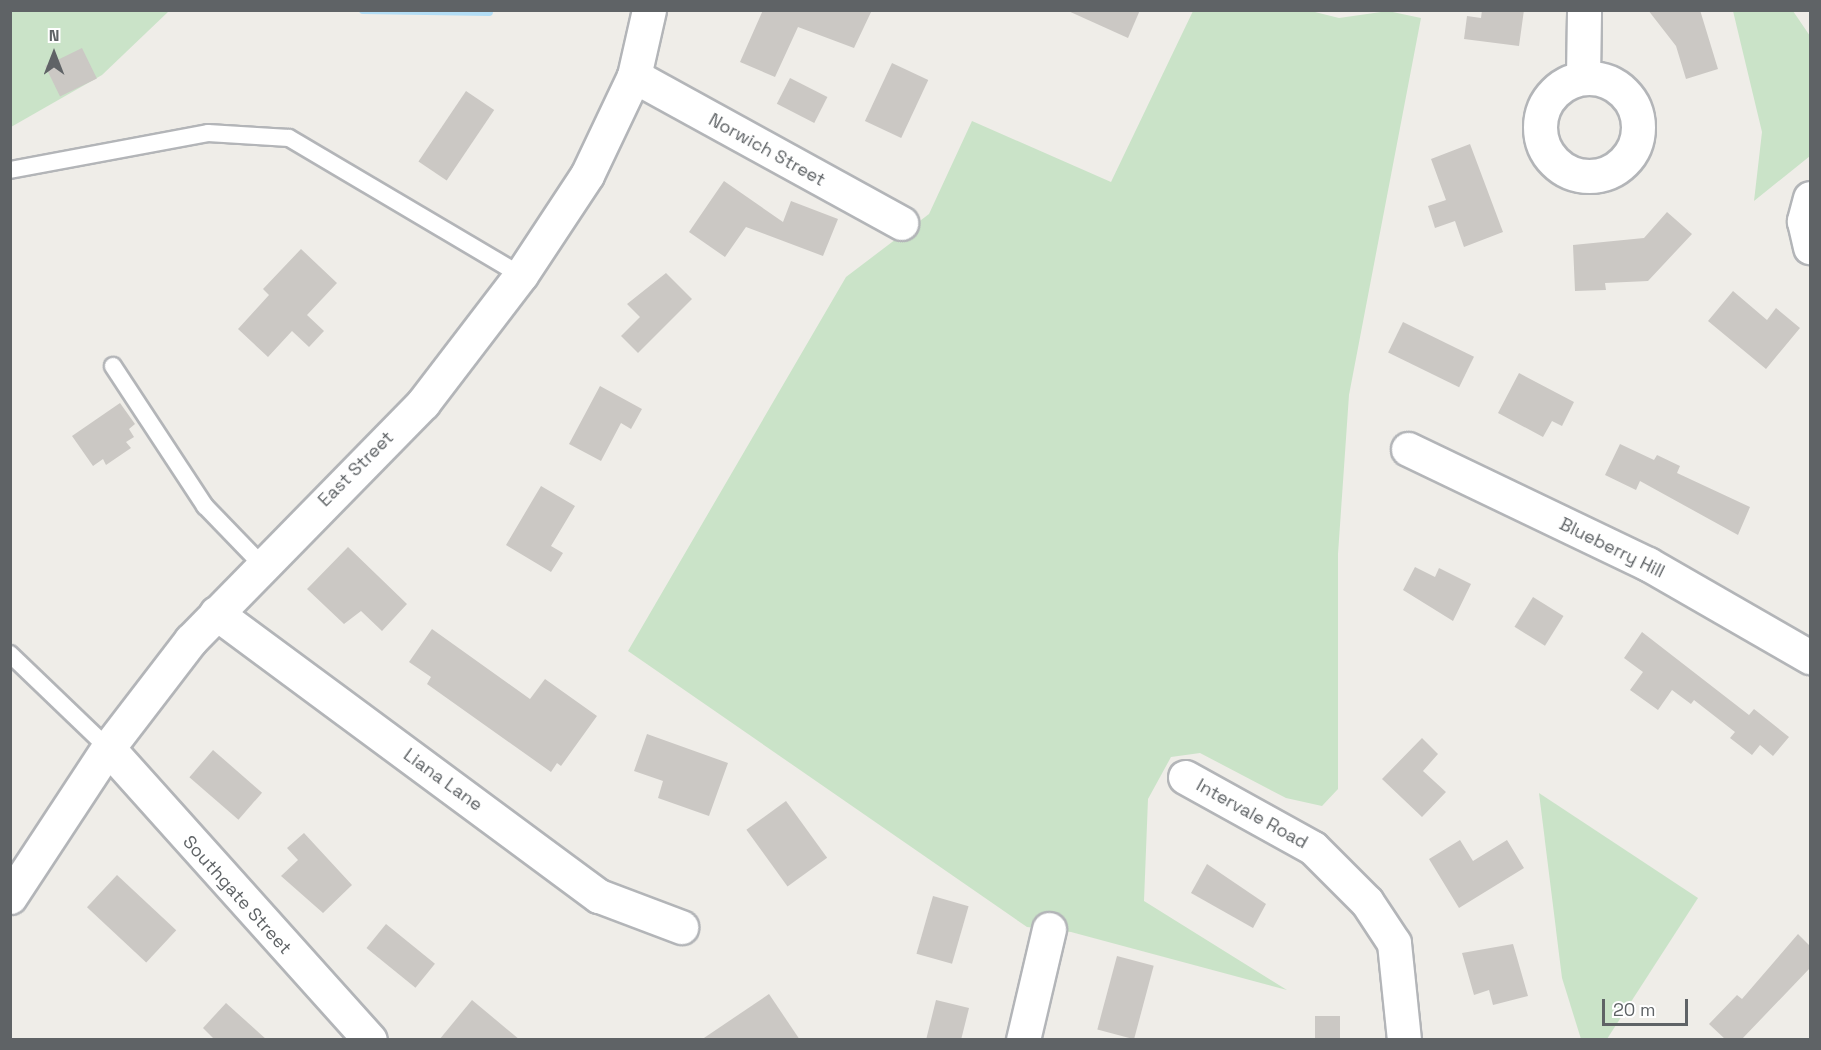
<!DOCTYPE html>
<style>
body{margin:0}
#map{position:relative;width:1821px;height:1050px;overflow:hidden;background:#efede8;font-family:"Space Grotesk",sans-serif}
div>[style]{position:absolute}
[style*='--x']{left:calc(var(--x)*1px);top:calc(var(--y)*1px);width:calc(var(--w)*1px);rotate:calc(var(--a)*1deg)}
.green>*{inset:0;background:#cae3c8}
.stream>*{height:8px;margin:-4px;padding:0 4px;transform-origin:4px;border-radius:4px;background:#b2ddf5}
.building>*{inset:0;background:#cbc8c4;transform-origin:0 0}
.roads{filter:drop-shadow(2px 0 #b3b5b8) drop-shadow(-2px 0 #b3b5b8) drop-shadow(0 2px #b3b5b8) drop-shadow(0 -2px #b3b5b8)}
.lane>*{height:16px;margin:-8px;padding:0 8px;transform-origin:8px;border-radius:8px;background:#fff}
.street>*{height:33px;margin:-16.5px;padding:0 16.5px;transform-origin:16.5px;border-radius:16.5px;background:#fff}
.street>.ring{margin:-16.5px;padding:0;box-sizing:content-box;background:none;border:33px solid #fff;border-radius:50%}
.secondary>*{height:33px;margin:-16.5px;padding:0 16.5px;transform-origin:16.5px;border-radius:16.5px;background:#fff}
span{translate:-50% -50%;white-space:nowrap;text-align:center;line-height:1.15;-webkit-text-stroke:4.5px #fff;paint-order:stroke}
.street-label{font-size:18px;color:#5f6366}
.frame{position:absolute;inset:0;border:12px solid #5f6366;pointer-events:none}
.north{position:absolute;left:24px;top:24px;width:60px;height:60px;-webkit-text-stroke:4px #fff;paint-order:stroke;rotate:0deg;font-size:16px;font-weight:700;line-height:24px;text-align:center;color:#5f6366}
.north::after{content:'';display:block;margin:auto;width:21px;height:27px;background:#5f6366;clip-path:polygon(50% 0,100% 100%,50% 72%,0 100%)}
.scale{position:absolute;left:1602px;top:999px;width:86px;height:27px;box-sizing:border-box;border:3px solid #5f6366;border-top:0;padding-left:8px;font-size:18px;line-height:21px;white-space:nowrap;color:#5f6366;-webkit-text-stroke:4px #fff;paint-order:stroke}
</style>
<div id="map">
<div class="green">
<i style="clip-path:polygon(11px 11px,169px 11px,102px 75px,11px 127px)"></i>
<i style="clip-path:polygon(1193px 11px,1311px 11px,1339px 18px,1388px 11px,1421px 18px,1349px 395px,1338px 554px,1338px 789px,1322px 806px,1286px 798px,1200px 753px,1171px 757px,1148px 799px,1144px 901px,1287px 990px,1071px 932px,1027px 927px,628px 651px,846px 277px,929px 214px,972px 121px,1111px 182px)"></i>
<i style="clip-path:polygon(1733px 11px,1793px 11px,1810px 36px,1810px 156px,1754px 201px,1762px 132px)"></i>
<i style="clip-path:polygon(1539px 793px,1698px 898px,1607px 1039px,1581px 1039px,1562px 978px)"></i>
</div>
<div class="stream">
<i style="--x:363;--y:10;--w:126;--a:0.9"></i>
</div>
<div class="building">
<i style="clip-path:polygon(763px 10px,872px 10px,854px 48px,798px 27px,775px 77px,740px 62px)"></i>
<i style="clip-path:polygon(1066px 10px,1140px 10px,1128px 38px)"></i>
<i style="clip-path:polygon(1482px 10px,1524px 10px,1519px 46px,1464px 39px,1467px 16px,1481px 18px)"></i>
<i style="clip-path:polygon(1648px 10px,1700px 10px,1718px 69px,1686px 79px,1676px 46px)"></i>
<i style="left:82px;top:48px;width:34px;height:41px;rotate:64deg"></i>
<i style="left:892px;top:63px;width:40px;height:64px;rotate:25deg"></i>
<i style="left:790px;top:78px;width:42px;height:29px;rotate:27deg"></i>
<i style="left:466px;top:91px;width:34px;height:85px;rotate:34deg"></i>
<i style="clip-path:polygon(1470px 144px,1503px 232px,1464px 247px,1455px 221px,1435px 228px,1428px 206px,1446px 200px,1431px 159px)"></i>
<i style="clip-path:polygon(724px 181px,783px 222px,791px 201px,838px 219px,823px 256px,746px 227px,725px 257px,689px 232px)"></i>
<i style="clip-path:polygon(1667px 212px,1692px 234px,1648px 281px,1605px 283px,1606px 290px,1575px 291px,1573px 245px,1644px 238px)"></i>
<i style="clip-path:polygon(301px 249px,337px 283px,307px 315px,324px 331px,309px 347px,292px 331px,268px 357px,238px 329px,269px 295px,263px 289px)"></i>
<i style="clip-path:polygon(666px 273px,692px 299px,638px 353px,621px 336px,640px 317px,627px 304px)"></i>
<i style="clip-path:polygon(1733px 291px,1767px 320px,1776px 308px,1800px 328px,1766px 369px,1708px 321px)"></i>
<i style="left:1403px;top:322px;width:79px;height:34px;rotate:26deg"></i>
<i style="clip-path:polygon(1519px 373px,1574px 402px,1562px 426px,1552px 421px,1543px 437px,1498px 413px)"></i>
<i style="clip-path:polygon(600px 386px,642px 409px,631px 429px,621px 423px,601px 461px,569px 444px)"></i>
<i style="clip-path:polygon(120px 403px,135px 424px,129px 429px,134px 437px,126px 442px,131px 448px,106px 465px,103px 459px,93px 466px,72px 436px)"></i>
<i style="clip-path:polygon(1620px 444px,1654px 460px,1657px 455px,1680px 466px,1677px 473px,1750px 507px,1738px 535px,1640px 481px,1636px 490px,1605px 475px)"></i>
<i style="clip-path:polygon(541px 486px,575px 506px,551px 546px,563px 553px,551px 572px,506px 545px)"></i>
<i style="clip-path:polygon(348px 547px,407px 604px,382px 631px,361px 611px,344px 624px,307px 589px)"></i>
<i style="clip-path:polygon(1415px 567px,1435px 577px,1439px 568px,1471px 584px,1453px 621px,1403px 590px)"></i>
<i style="left:1533px;top:597px;width:36px;height:35px;rotate:32deg"></i>
<i style="clip-path:polygon(432px 629px,530px 699px,545px 679px,597px 716px,561px 766px,557px 763px,551px 772px,427px 684px,431px 677px,409px 662px)"></i>
<i style="clip-path:polygon(1642px 632px,1749px 715px,1754px 709px,1789px 737px,1773px 756px,1760px 745px,1752px 755px,1730px 738px,1735px 732px,1694px 700px,1691px 704px,1672px 690px,1658px 710px,1630px 690px,1643px 672px,1624px 658px)"></i>
<i style="clip-path:polygon(647px 734px,728px 763px,709px 816px,658px 798px,663px 781px,634px 771px)"></i>
<i style="clip-path:polygon(1422px 738px,1438px 754px,1423px 771px,1446px 792px,1422px 817px,1382px 779px)"></i>
<i style="left:213px;top:750px;width:65px;height:36px;rotate:41deg"></i>
<i style="left:786px;top:801px;width:70px;height:49px;rotate:54deg"></i>
<i style="clip-path:polygon(304px 833px,352px 885px,323px 913px,281px 876px,298px 860px,287px 848px)"></i>
<i style="clip-path:polygon(1460px 840px,1473px 861px,1507px 840px,1524px 868px,1459px 908px,1429px 859px)"></i>
<i style="clip-path:polygon(1207px 864px,1266px 904px,1253px 928px,1191px 893px)"></i>
<i style="left:117px;top:875px;width:81px;height:44px;rotate:43deg"></i>
<i style="left:933px;top:896px;width:37px;height:60px;rotate:16deg"></i>
<i style="left:386px;top:924px;width:63px;height:31px;rotate:39deg"></i>
<i style="clip-path:polygon(1798px 934px,1810px 946px,1810px 968px,1741px 1040px,1726px 1040px,1709px 1024px,1737px 995px,1742px 999px)"></i>
<i style="clip-path:polygon(1513px 944px,1528px 996px,1493px 1005px,1489px 990px,1474px 995px,1462px 953px)"></i>
<i style="left:1117px;top:956px;width:38px;height:76px;rotate:15deg"></i>
<i style="clip-path:polygon(769px 994px,800px 1040px,701px 1040px)"></i>
<i style="clip-path:polygon(472px 1000px,520px 1040px,439px 1040px)"></i>
<i style="clip-path:polygon(936px 1000px,969px 1008px,961px 1040px,926px 1040px)"></i>
<i style="clip-path:polygon(226px 1003px,267px 1040px,215px 1040px,203px 1028px)"></i>
<i style="left:1315px;top:1016px;width:25px;height:24px"></i>
</div>
<div class="roads">
<div class="lane">
<i style="--x:10;--y:170;--w:201;--a:-10.6"></i>
<i style="--x:208;--y:133;--w:81;--a:3.5"></i>
<i style="--x:289;--y:138;--w:269;--a:30.6"></i>
<i style="--x:113;--y:366;--w:168;--a:56.7"></i>
<i style="--x:205;--y:506;--w:81;--a:46"></i>
<i style="--x:10;--y:654;--w:136;--a:43.8"></i>
</div>
<div class="street">
<i style="--x:634;--y:76;--w:305;--a:28.8"></i>
<i style="--x:1583;--y:77;--w:67;--a:-89.1"></i>
<i class="ring" style="left:1540px;top:78px;width:65px;height:65px"></i>
<i style="--x:1810;--y:198;--w:24;--a:105"></i>
<i style="--x:1804;--y:221;--w:27;--a:77"></i>
<i style="--x:1408;--y:449;--w:266;--a:25.6"></i>
<i style="--x:1648;--y:564;--w:187;--a:29.9"></i>
<i style="--x:216;--y:613;--w:476;--a:36.5"></i>
<i style="--x:599;--y:896;--w:88;--a:20.7"></i>
<i style="--x:108;--y:748;--w:392;--a:48.1"></i>
<i style="--x:1185;--y:777;--w:146;--a:29"></i>
<i style="--x:1313;--y:848;--w:76;--a:45"></i>
<i style="--x:1367;--y:902;--w:49;--a:56.6"></i>
<i style="--x:1394;--y:943;--w:98;--a:84.1"></i>
<i style="--x:1023;--y:1040;--w:114;--a:-76.8"></i>
</div>
<div class="secondary">
<i style="--x:10;--y:897;--w:178;--a:-56.7"></i>
<i style="--x:108;--y:748;--w:136;--a:-52.5"></i>
<i style="--x:191;--y:640;--w:332;--a:-45.6"></i>
<i style="--x:423;--y:403;--w:161;--a:-52.6"></i>
<i style="--x:521;--y:275;--w:120;--a:-56.6"></i>
<i style="--x:587;--y:175;--w:110;--a:-64.6"></i>
<i style="--x:634;--y:76;--w:68;--a:-77.2"></i>
</div>
</div>
<div class="street-label">
<span style="left:767px;top:150px;rotate:29deg">Norwich Street</span>
<span style="left:356px;top:469px;rotate:-45deg">East Street</span>
<span style="left:1612px;top:548px;rotate:26deg">Blueberry Hill</span>
<span style="left:443px;top:780px;rotate:36deg">Liana Lane</span>
<span style="left:1252px;top:814px;rotate:29deg">Intervale Road</span>
<span style="left:237px;top:895px;rotate:48deg">Southgate Street</span>
</div>
<div class="frame"></div>
<div class="north">N</div>
<div class="scale">20 m</div>
</div>
